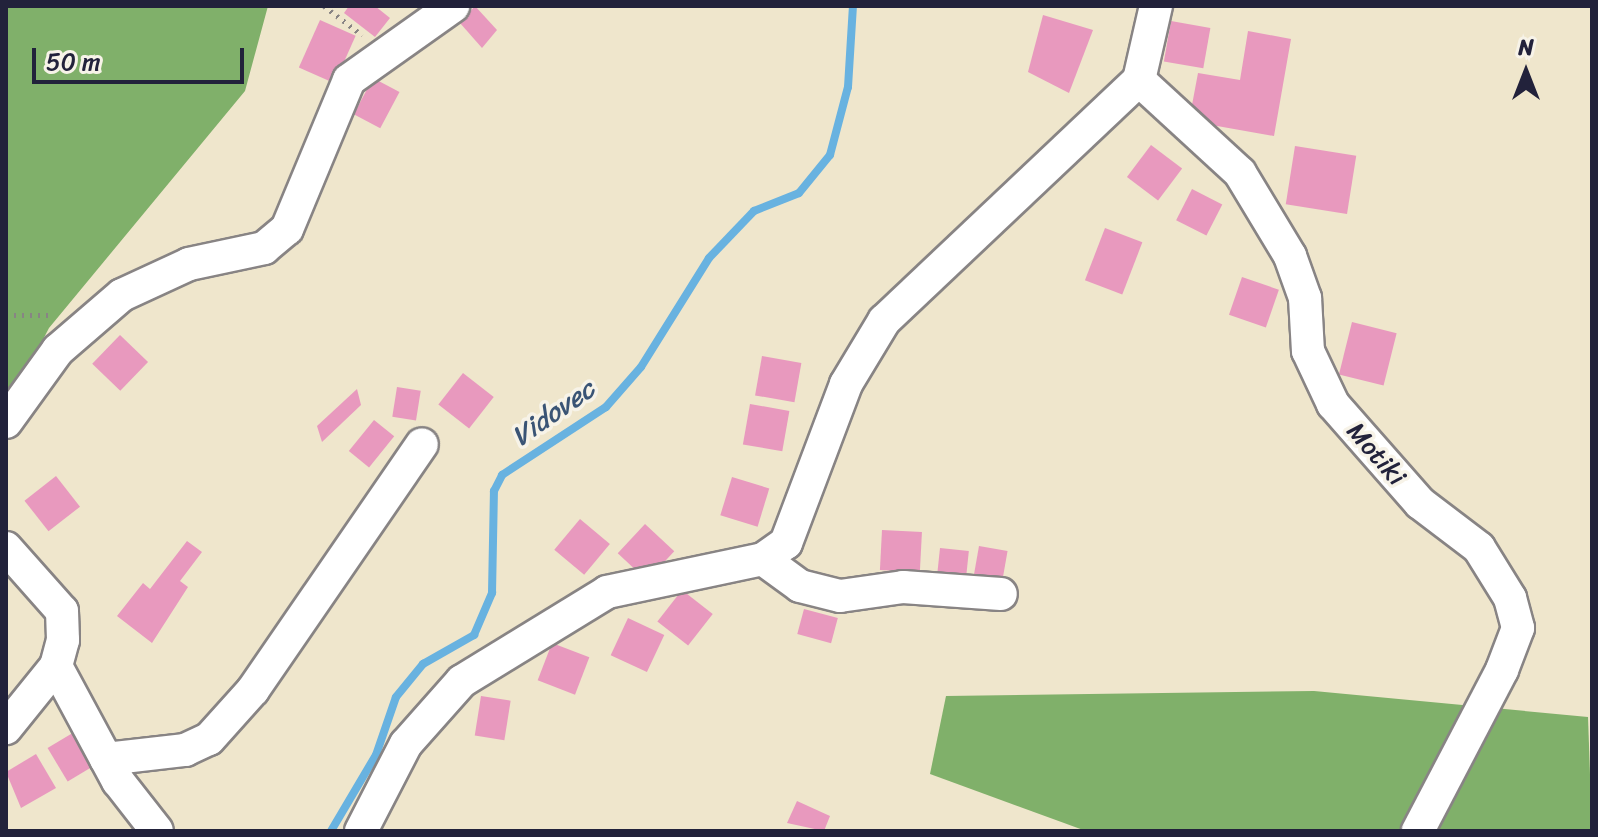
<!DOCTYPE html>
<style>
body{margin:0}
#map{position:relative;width:1598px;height:837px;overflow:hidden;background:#efe6cc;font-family:Sriracha,sans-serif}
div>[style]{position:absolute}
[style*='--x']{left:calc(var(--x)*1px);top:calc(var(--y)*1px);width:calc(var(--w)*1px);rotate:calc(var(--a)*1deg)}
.forest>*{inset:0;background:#80b06a}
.stream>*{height:8px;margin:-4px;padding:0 4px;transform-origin:4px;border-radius:4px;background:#68b2e0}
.building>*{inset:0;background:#e899be;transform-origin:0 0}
.path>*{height:5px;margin-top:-2.5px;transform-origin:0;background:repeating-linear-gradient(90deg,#888484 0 2px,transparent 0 8px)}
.roads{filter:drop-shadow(2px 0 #888484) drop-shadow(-2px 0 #888484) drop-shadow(0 2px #888484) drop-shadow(0 -2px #888484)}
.minor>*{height:32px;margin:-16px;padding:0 16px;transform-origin:16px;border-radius:16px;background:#fff}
span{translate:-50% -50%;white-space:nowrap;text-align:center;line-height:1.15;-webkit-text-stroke:7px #f7f3e8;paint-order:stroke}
.street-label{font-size:26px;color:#22223b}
.water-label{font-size:28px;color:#3a5475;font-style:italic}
.frame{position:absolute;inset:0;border:8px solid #22223b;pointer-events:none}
.north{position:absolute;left:1486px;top:32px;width:80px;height:80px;-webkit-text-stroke:6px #f7f3e8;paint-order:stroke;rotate:0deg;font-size:22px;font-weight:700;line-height:32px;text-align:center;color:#22223b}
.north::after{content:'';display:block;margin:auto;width:28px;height:36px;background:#22223b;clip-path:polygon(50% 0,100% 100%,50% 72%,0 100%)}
.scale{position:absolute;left:32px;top:48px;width:212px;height:36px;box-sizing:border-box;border:4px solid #22223b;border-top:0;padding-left:10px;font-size:24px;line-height:28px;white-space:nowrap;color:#22223b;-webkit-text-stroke:6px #f7f3e8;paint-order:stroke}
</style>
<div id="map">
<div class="forest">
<i style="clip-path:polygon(6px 6px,268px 6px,245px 91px,49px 328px,22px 380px,6px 389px)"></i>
<i style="clip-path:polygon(1314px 691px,1588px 717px,1592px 831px,1086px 831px,930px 774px,946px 696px)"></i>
</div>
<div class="stream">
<i style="--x:331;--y:831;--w:88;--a:-59.4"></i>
<i style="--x:376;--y:755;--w:61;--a:-71"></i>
<i style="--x:396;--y:697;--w:43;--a:-50.7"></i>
<i style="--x:423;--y:664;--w:59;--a:-29.6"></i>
<i style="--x:474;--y:635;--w:46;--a:-66.8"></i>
<i style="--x:492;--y:593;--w:102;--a:-88.9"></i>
<i style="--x:494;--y:491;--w:18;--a:-63"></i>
<i style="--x:502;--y:475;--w:124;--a:-33.2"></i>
<i style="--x:606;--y:407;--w:53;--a:-48.8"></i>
<i style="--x:641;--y:367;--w:128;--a:-58"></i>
<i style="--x:709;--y:258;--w:65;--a:-46.2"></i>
<i style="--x:754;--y:211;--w:48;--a:-21.8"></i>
<i style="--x:799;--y:193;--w:49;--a:-50.8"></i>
<i style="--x:830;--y:155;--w:70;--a:-75.2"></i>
<i style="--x:848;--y:87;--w:81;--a:-86.5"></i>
</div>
<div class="building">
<i style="clip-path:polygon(349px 6px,375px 6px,390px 18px,375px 37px,344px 13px)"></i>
<i style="clip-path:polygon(475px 6px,497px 30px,482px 48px,460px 23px)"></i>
<i style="clip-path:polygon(1043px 15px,1093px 30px,1069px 93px,1028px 72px)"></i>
<i style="left:320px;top:20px;width:39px;height:52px;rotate:24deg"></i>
<i style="left:1171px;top:21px;width:40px;height:41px;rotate:10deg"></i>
<i style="clip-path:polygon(1248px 31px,1291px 39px,1274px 136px,1189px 121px,1198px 73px,1240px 80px)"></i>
<i style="left:373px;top:78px;width:30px;height:41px;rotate:28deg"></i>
<i style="left:1151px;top:145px;width:39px;height:40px;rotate:37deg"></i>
<i style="left:1295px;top:146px;width:62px;height:59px;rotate:9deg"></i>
<i style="left:1192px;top:189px;width:34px;height:35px;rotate:27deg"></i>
<i style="left:1105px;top:228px;width:40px;height:56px;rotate:21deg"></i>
<i style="left:1242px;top:277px;width:39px;height:40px;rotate:19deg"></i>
<i style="left:1352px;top:322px;width:46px;height:54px;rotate:14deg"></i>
<i style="left:120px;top:335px;width:39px;height:40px;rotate:44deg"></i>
<i style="left:762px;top:356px;width:40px;height:40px;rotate:10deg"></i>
<i style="left:463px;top:373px;width:39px;height:40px;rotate:38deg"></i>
<i style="left:397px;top:387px;width:24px;height:30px;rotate:9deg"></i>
<i style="clip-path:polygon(357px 389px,361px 405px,322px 442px,317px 426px)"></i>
<i style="left:750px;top:404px;width:40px;height:41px;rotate:10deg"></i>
<i style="left:374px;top:420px;width:26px;height:40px;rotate:39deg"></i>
<i style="left:56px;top:476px;width:39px;height:40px;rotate:52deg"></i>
<i style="left:732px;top:477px;width:39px;height:40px;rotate:17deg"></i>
<i style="left:580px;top:519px;width:39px;height:40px;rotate:40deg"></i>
<i style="left:645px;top:524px;width:40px;height:40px;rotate:43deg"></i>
<i style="left:882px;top:530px;width:40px;height:40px;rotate:3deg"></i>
<i style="clip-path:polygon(187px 541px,202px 552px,180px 581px,188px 587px,152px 643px,117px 616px,143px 583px,150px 589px)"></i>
<i style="left:979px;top:546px;width:29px;height:34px;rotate:10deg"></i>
<i style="left:940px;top:548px;width:29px;height:28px;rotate:6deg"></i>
<i style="left:682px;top:590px;width:39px;height:40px;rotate:38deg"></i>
<i style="left:804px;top:609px;width:35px;height:26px;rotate:15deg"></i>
<i style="left:628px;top:618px;width:40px;height:41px;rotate:25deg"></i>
<i style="left:552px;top:643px;width:40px;height:40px;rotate:21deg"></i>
<i style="left:481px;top:696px;width:30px;height:40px;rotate:9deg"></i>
<i style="left:81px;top:728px;width:39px;height:39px;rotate:59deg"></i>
<i style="clip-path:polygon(36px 754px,56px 788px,21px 808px,6px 772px)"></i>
<i style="clip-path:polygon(797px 801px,830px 816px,824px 831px,787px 823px)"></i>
</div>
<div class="path">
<i style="--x:324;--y:6;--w:48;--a:37.3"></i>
<i style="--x:6;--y:315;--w:46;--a:0"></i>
</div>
<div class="roads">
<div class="minor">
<i style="--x:1139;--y:80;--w:137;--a:42.6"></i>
<i style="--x:1240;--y:173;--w:97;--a:58.9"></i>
<i style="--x:1290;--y:256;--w:45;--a:70.3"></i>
<i style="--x:1305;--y:298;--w:53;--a:86.8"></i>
<i style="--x:1308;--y:351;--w:59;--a:64.7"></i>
<i style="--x:1333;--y:404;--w:132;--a:48.7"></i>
<i style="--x:1420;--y:503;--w:74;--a:37.3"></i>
<i style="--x:1479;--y:548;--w:59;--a:58.2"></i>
<i style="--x:1510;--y:598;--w:31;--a:75"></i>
<i style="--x:1518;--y:628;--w:45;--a:110.9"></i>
<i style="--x:1502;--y:670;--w:182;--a:117.6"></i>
<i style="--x:6;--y:422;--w:89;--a:-54.2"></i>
<i style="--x:58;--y:350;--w:84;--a:-40.7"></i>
<i style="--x:122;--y:295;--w:74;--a:-24.8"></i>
<i style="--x:189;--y:264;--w:77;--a:-12"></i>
<i style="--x:264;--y:248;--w:30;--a:-40"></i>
<i style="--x:287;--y:229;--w:161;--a:-67.4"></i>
<i style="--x:349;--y:80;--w:128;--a:-35.4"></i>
<i style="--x:6;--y:548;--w:84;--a:48.4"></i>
<i style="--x:62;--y:611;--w:29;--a:88"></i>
<i style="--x:63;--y:640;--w:27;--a:105"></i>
<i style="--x:56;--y:666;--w:80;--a:128.9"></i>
<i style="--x:763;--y:559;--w:46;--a:36.1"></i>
<i style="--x:800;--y:586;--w:41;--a:14"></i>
<i style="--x:840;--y:596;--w:64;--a:-8.1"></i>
<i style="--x:903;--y:587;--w:98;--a:4.1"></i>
<i style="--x:56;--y:666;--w:131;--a:61.7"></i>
<i style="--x:118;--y:781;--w:63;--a:52"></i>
<i style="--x:106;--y:759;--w:80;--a:-6.5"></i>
<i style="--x:185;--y:750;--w:26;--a:-25"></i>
<i style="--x:209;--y:739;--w:66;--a:-48.1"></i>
<i style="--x:253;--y:690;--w:298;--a:-55.5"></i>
<i style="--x:361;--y:831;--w:98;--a:-62.7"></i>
<i style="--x:406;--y:744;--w:84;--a:-48.4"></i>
<i style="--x:462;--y:681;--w:170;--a:-31.5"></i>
<i style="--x:607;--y:592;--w:159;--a:-11.9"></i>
<i style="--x:763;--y:559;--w:28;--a:-35"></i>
<i style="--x:786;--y:543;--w:170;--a:-69.3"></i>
<i style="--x:846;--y:384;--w:74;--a:-58.9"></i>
<i style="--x:884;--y:321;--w:351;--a:-43.4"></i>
<i style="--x:1139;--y:80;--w:76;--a:-77.1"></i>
</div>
</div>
<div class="street-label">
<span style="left:1376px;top:454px;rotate:49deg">Motiki</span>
</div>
<div class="water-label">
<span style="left:553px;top:413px;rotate:-35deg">Vidovec</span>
</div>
<div class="frame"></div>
<div class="north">N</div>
<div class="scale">50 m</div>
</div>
